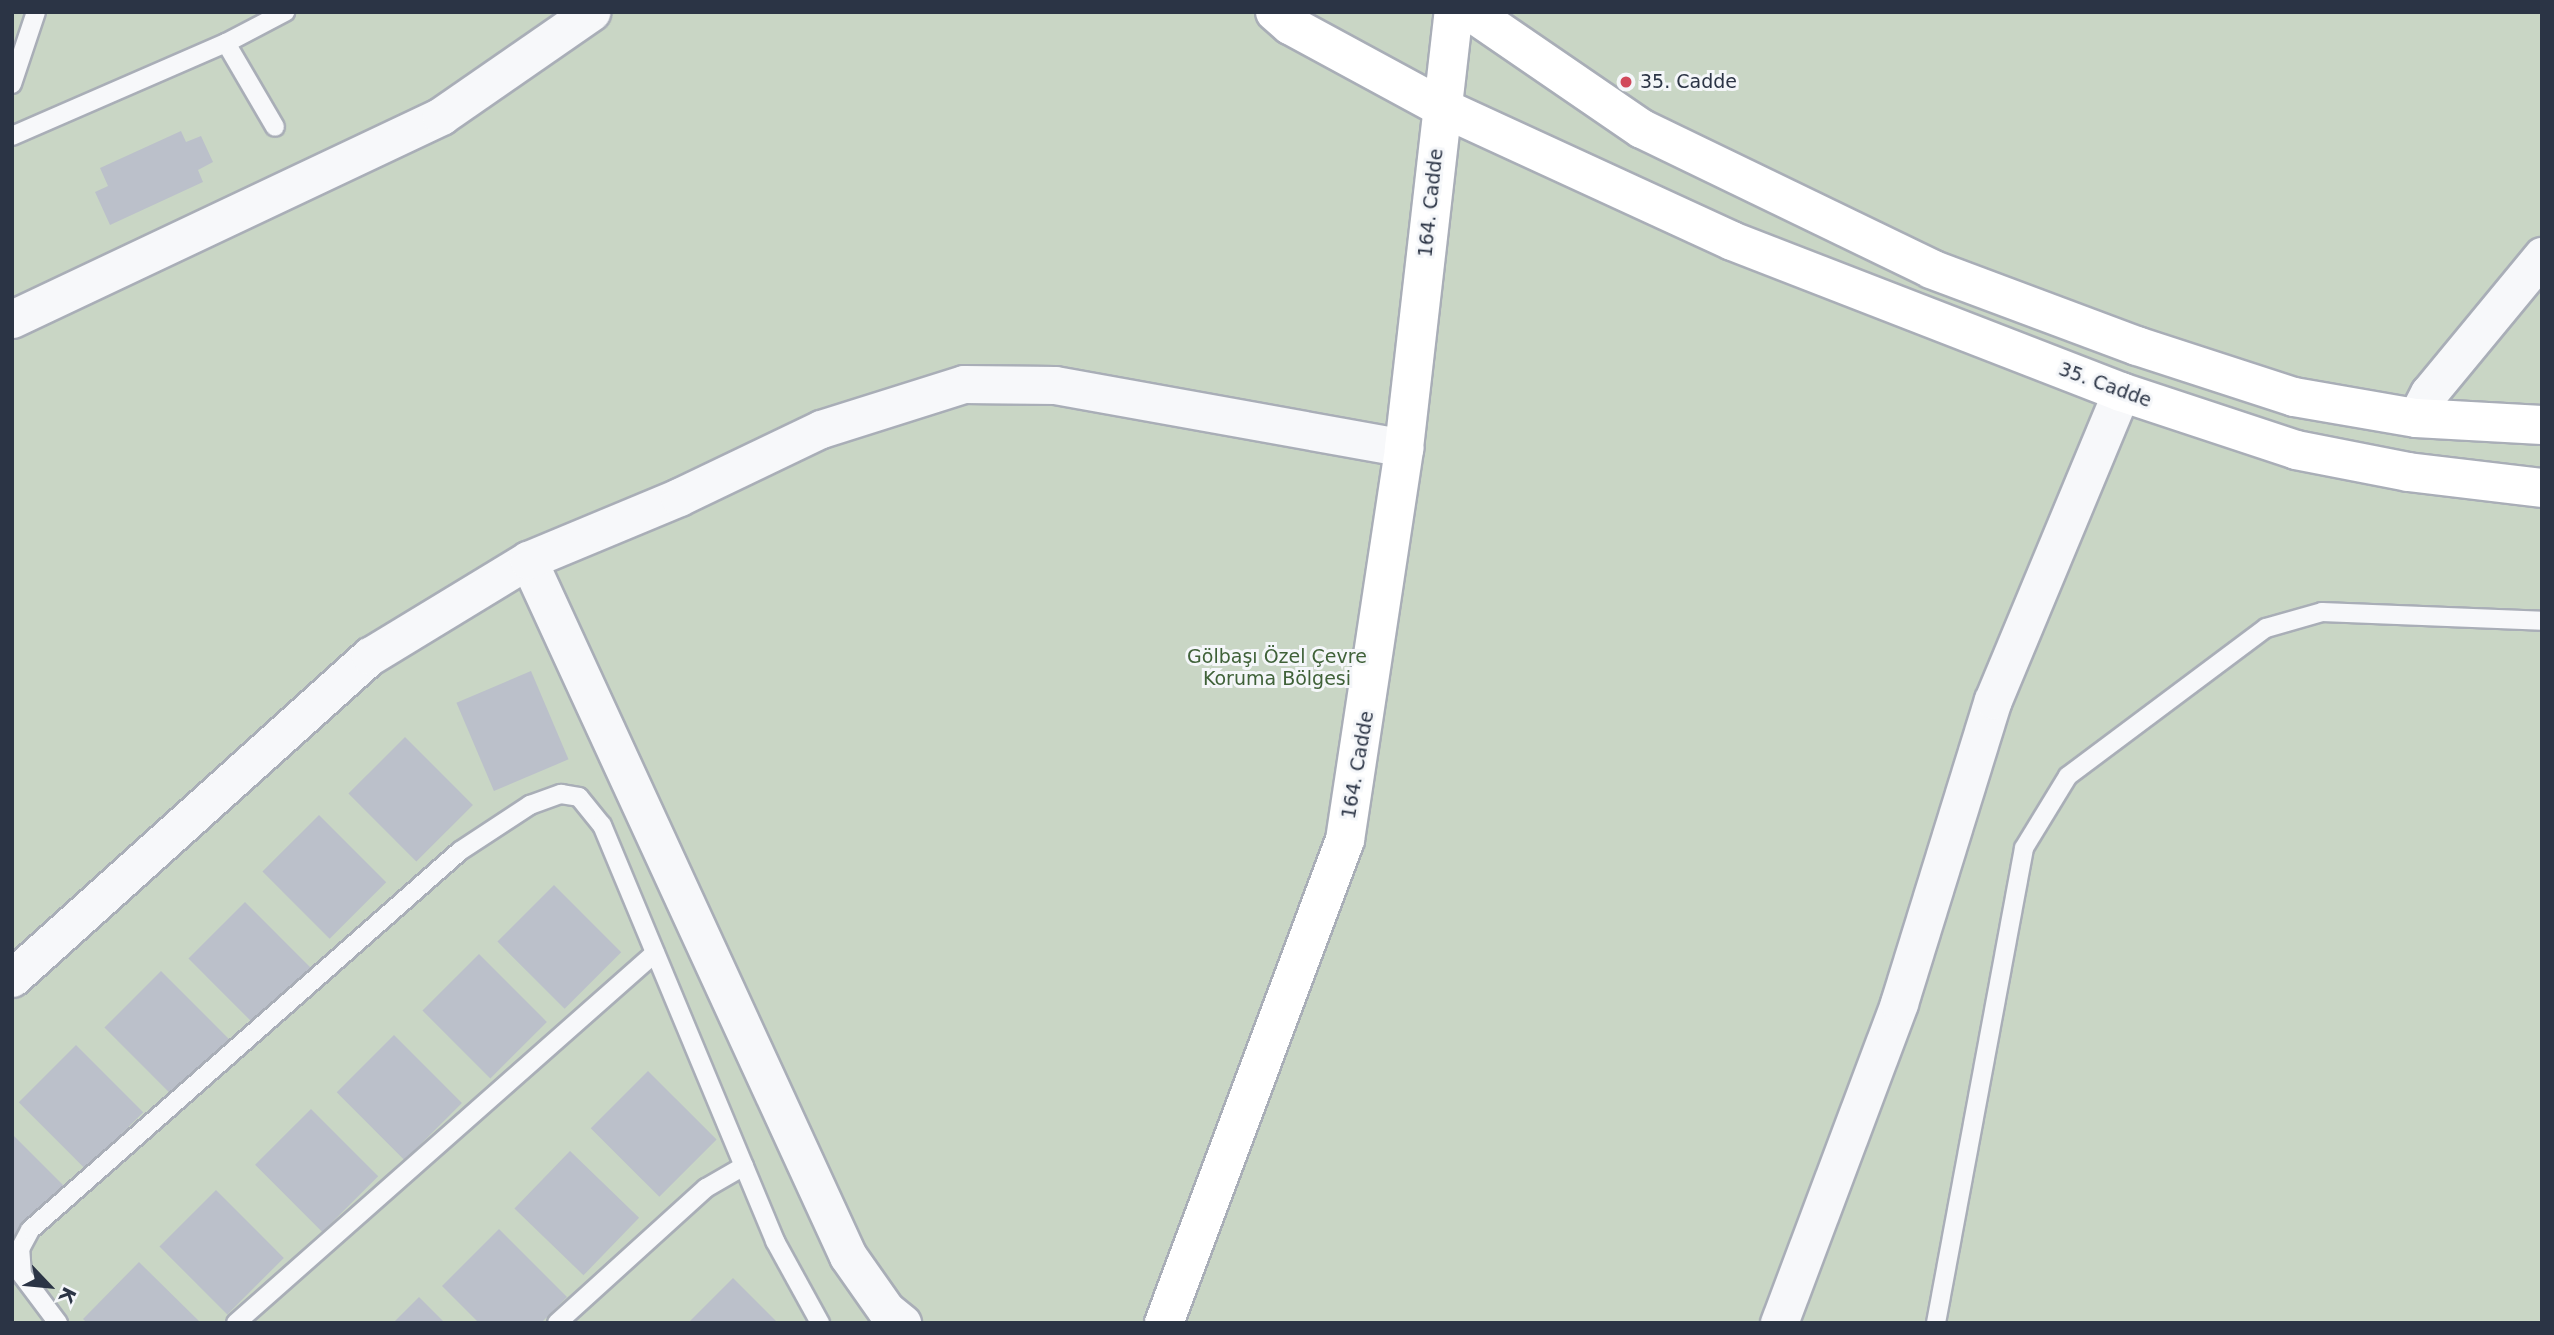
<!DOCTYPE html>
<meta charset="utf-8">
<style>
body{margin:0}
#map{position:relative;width:2554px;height:1335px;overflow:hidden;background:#e4e7ec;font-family:"DejaVu Sans",sans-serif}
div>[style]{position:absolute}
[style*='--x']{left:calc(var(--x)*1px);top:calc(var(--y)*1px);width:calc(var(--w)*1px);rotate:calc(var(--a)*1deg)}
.green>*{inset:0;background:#c9d6c5;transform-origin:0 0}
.building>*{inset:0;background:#bbc0ca;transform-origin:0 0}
.roads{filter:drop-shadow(2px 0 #a9aeb7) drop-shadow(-2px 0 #a9aeb7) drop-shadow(0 2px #a9aeb7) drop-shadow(0 -2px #a9aeb7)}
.lane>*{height:18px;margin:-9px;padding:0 9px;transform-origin:9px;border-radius:9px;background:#f7f8fa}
.street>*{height:37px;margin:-18.5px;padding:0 18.5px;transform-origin:18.5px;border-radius:18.5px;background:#f7f8fa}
.secondary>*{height:38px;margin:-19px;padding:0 19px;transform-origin:19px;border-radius:19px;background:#fff}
.dots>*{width:19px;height:19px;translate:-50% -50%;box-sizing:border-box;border:4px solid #f4f6f9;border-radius:50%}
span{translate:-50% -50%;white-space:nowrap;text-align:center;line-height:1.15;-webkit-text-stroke:6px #f4f6f9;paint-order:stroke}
.poi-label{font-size:19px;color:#2b3445}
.left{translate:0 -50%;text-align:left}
.street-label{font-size:19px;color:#2b3445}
.park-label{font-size:19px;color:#3f6138}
.frame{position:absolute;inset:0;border:14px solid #2b3445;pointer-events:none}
.north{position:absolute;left:14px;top:1251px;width:70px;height:70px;-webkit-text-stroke:5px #f4f6f9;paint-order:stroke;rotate:116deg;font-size:19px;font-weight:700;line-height:28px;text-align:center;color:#2b3445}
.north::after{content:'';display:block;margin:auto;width:24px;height:32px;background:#2b3445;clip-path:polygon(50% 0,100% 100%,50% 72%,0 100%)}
</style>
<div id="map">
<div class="green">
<i style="left:12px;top:12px;width:2530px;height:1311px"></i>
</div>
<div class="building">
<i style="clip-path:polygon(181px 131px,186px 142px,201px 136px,213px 162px,198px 170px,203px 182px,110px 225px,95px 192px,108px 186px,100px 168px)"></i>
<i style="left:531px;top:671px;width:96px;height:81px;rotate:67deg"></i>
<i style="left:405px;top:737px;width:96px;height:80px;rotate:45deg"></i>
<i style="left:319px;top:815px;width:95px;height:80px;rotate:45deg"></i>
<i style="left:554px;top:885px;width:95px;height:80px;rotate:45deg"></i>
<i style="left:245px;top:902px;width:95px;height:80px;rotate:45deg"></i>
<i style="left:479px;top:954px;width:96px;height:80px;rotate:45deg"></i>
<i style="left:161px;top:971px;width:96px;height:80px;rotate:45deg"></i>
<i style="left:394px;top:1035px;width:96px;height:81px;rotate:45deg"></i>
<i style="left:76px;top:1045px;width:95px;height:81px;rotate:45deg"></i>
<i style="left:648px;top:1071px;width:97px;height:81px;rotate:45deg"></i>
<i style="left:311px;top:1109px;width:95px;height:79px;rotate:45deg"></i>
<i style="clip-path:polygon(12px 1134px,68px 1190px,12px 1247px)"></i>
<i style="left:570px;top:1151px;width:96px;height:80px;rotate:44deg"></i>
<i style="left:216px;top:1190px;width:96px;height:80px;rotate:45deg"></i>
<i style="clip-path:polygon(499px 1229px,567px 1297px,541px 1323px,479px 1323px,442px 1286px)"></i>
<i style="clip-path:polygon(139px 1262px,201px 1323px,87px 1323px,83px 1319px)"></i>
<i style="clip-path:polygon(733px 1278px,778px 1323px,688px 1323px)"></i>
<i style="clip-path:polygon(419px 1297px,445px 1323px,393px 1323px)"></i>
</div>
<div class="roads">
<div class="lane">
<i style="--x:226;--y:43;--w:97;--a:59.7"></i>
<i style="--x:12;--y:84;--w:76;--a:-71.6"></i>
<i style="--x:12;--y:136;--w:233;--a:-23.5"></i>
<i style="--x:226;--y:43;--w:67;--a:-27.7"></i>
<i style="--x:58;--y:1323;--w:60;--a:-126.9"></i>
<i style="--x:22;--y:1275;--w:26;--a:-94"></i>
<i style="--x:20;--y:1249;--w:21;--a:-62"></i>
<i style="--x:30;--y:1230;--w:573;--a:-41.39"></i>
<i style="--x:460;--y:851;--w:84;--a:-33.3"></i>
<i style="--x:530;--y:805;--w:33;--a:-20"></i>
<i style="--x:561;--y:794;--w:18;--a:9"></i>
<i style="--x:579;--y:797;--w:36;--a:51"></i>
<i style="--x:602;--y:825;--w:451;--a:67.4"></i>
<i style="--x:775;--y:1241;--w:94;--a:61.2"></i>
<i style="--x:236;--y:1323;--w:559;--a:-41.45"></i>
<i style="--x:557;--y:1323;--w:201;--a:-42.2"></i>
<i style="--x:706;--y:1188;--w:44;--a:-30.1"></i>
<i style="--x:1936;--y:1323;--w:483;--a:-79.5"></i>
<i style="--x:2024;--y:848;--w:84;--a:-58.6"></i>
<i style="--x:2068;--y:776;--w:247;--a:-36.8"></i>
<i style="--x:2266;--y:628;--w:58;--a:-15.9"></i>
<i style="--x:2322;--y:612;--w:220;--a:2.3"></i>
</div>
<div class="street">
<i style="--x:12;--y:319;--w:475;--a:-25.3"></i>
<i style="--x:441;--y:116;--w:183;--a:-34.7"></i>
<i style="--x:2416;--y:418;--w:28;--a:-63"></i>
<i style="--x:2429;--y:393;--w:178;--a:-50.5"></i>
<i style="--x:528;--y:560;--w:766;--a:65.31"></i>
<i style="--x:848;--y:1256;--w:66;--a:54.9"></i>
<i style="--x:886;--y:1310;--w:21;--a:39"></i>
<i style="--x:12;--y:978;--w:482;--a:-42"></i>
<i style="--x:370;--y:656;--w:185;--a:-31.3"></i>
<i style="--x:528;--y:560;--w:164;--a:-22.6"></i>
<i style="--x:679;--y:497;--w:157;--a:-25.6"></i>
<i style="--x:821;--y:429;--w:150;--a:-17.5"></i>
<i style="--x:964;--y:384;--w:91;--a:0.6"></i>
<i style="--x:1055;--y:385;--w:355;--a:10.2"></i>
<i style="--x:1779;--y:1323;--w:342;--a:-69.4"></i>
<i style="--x:1899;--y:1003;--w:317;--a:-72.8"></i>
<i style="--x:1993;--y:700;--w:334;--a:-67.4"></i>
</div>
<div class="secondary">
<i style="--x:1275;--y:12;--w:20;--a:41"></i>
<i style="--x:1290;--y:25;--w:172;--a:28.5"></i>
<i style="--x:1441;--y:107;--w:320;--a:24.7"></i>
<i style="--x:1732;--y:241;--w:417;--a:21.2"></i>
<i style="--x:2121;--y:392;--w:184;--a:18.3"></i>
<i style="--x:2296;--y:450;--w:114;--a:11.1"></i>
<i style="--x:2408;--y:472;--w:135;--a:6.8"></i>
<i style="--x:1471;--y:12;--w:207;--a:34.4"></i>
<i style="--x:1642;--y:129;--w:321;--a:25.8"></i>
<i style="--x:1931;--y:269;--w:220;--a:20.5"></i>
<i style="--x:2137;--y:346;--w:165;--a:18"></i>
<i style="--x:2294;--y:397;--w:124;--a:9.8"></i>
<i style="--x:2416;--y:418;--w:126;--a:3.2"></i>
<i style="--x:1164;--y:1323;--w:516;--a:-69.46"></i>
<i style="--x:1345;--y:840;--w:396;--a:-81.4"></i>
<i style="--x:1404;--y:448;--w:439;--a:-83.5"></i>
</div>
</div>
<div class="dots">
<i style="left:1626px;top:82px;background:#d1495b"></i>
</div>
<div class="poi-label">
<span class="left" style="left:1640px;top:82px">35. Cadde</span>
</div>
<div class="street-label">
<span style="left:1431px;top:203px;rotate:-84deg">164. Cadde</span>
<span style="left:2105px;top:385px;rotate:20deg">35. Cadde</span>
<span style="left:1358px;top:765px;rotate:-80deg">164. Cadde</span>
</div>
<div class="park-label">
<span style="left:1277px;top:668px">Gölbaşı Özel Çevre<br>Koruma Bölgesi</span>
</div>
<div class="frame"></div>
<div class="north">K</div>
</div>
